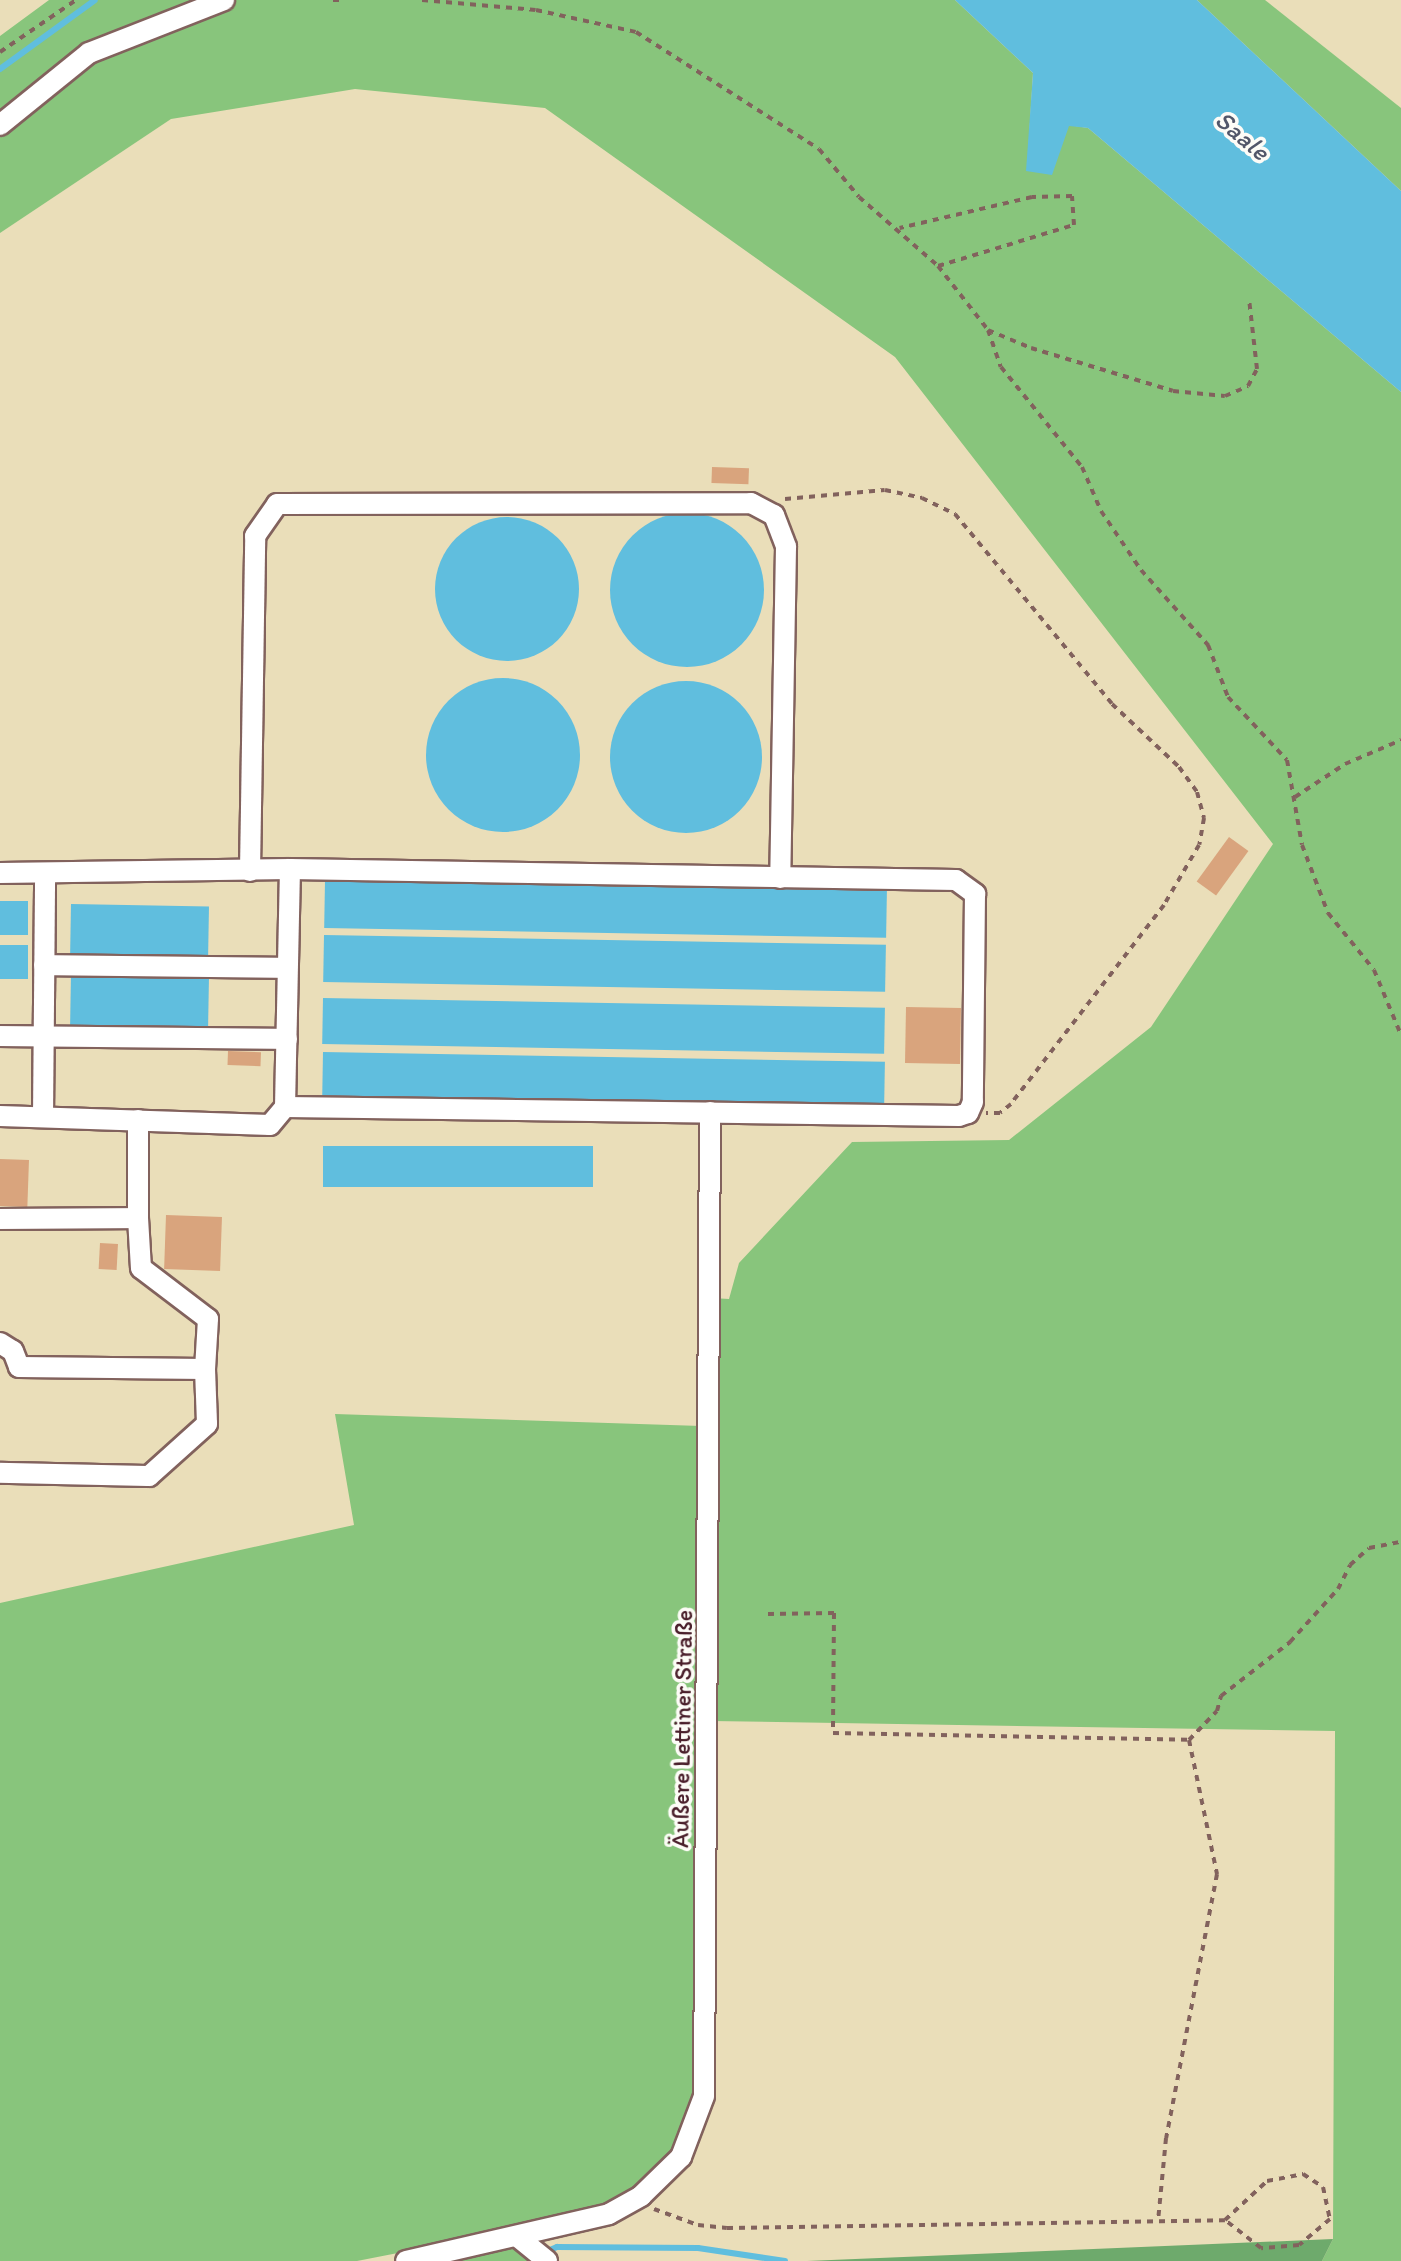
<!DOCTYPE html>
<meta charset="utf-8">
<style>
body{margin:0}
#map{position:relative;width:1401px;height:2261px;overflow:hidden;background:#eadeb9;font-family:Itim,sans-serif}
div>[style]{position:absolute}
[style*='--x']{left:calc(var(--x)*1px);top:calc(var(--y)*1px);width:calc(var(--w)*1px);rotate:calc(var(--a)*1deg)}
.green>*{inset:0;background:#88c57c}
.forest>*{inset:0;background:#6eaa6c}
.water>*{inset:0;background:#60bede;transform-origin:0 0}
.round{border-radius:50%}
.stream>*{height:6px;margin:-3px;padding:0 3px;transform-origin:3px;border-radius:3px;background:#60bede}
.building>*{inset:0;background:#d9a47d;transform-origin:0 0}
.path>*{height:4px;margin-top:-2px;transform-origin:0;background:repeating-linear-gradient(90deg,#82625d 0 6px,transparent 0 12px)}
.roads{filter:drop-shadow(2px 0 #82625d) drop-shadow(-2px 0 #82625d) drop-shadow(0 2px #82625d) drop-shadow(0 -2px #82625d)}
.minor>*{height:20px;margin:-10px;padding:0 10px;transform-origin:10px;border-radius:10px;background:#fff}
span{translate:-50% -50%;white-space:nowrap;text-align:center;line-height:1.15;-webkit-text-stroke:7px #fdfcf7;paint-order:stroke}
.street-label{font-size:24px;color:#4a1f2b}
.water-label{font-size:26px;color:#52576a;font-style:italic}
</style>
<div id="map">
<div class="green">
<i style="clip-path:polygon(49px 0,955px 0,1033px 73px,1027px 171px,1069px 125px,1088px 128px,1401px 392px,1401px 2261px,1322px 2261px,1333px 2239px,1335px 1731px,711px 1721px,700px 2090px,682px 2145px,657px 2177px,620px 2199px,515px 2230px,357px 2261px,0 2261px,0 1603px,354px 1525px,335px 1414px,701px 1426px,712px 1298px,729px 1299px,739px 1263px,852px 1142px,1009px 1140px,1151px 1027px,1273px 844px,895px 357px,545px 108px,355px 89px,171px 119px,0 233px,0 36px)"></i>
<i style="clip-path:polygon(1197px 0,1265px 0,1401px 108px,1401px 191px)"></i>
<i style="clip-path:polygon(519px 2238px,547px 2261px,406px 2261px)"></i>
</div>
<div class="forest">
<i style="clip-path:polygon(1333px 2239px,1322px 2261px,807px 2261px)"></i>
</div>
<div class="water">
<i style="clip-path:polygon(955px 0,1197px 0,1401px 191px,1401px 392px,1088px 128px,1069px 126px,1052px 175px,1026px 171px,1033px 73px)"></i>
<i class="round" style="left:610px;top:513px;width:154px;height:154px"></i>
<i class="round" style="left:435px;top:517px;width:144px;height:144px"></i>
<i class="round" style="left:426px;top:678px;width:154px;height:154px"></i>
<i class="round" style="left:610px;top:681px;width:152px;height:152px"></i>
<i style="left:325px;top:881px;width:562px;height:47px;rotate:1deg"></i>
<i style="left:0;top:901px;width:28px;height:34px"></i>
<i style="left:71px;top:904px;width:138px;height:56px;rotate:1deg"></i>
<i style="left:324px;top:935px;width:562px;height:47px;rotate:1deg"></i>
<i style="left:0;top:945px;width:28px;height:34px"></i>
<i style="left:71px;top:974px;width:138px;height:57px;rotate:1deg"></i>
<i style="left:323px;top:998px;width:562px;height:46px;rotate:1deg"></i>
<i style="left:323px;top:1052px;width:562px;height:47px;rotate:1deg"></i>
<i style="left:323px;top:1146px;width:270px;height:41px"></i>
</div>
<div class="stream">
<i style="--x:0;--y:69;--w:117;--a:-36"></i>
<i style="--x:545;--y:2252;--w:13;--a:-23"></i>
<i style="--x:557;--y:2247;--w:141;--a:0.4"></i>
<i style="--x:698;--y:2248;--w:88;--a:8.5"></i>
</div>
<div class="building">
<i style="left:712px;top:467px;width:37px;height:16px;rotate:2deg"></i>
<i style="left:1229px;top:837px;width:24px;height:55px;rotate:36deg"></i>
<i style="left:906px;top:1007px;width:55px;height:56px;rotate:1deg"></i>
<i style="left:228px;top:1051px;width:33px;height:14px;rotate:2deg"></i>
<i style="left:0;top:1159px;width:29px;height:47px;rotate:2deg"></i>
<i style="left:166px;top:1215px;width:56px;height:54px;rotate:2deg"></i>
<i style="left:100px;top:1243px;width:18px;height:26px;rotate:3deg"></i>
</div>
<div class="path">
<i style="--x:333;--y:0;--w:11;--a:0"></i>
<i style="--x:422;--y:0;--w:114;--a:5"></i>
<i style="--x:536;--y:10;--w:102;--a:12.4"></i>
<i style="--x:636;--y:32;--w:217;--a:32.6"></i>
<i style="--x:819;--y:149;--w:62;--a:50.2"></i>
<i style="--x:859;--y:197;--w:105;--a:41.1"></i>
<i style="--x:938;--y:266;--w:142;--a:-16.8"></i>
<i style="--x:1074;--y:225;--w:29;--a:-94"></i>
<i style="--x:1072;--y:196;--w:40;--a:178.6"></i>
<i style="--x:1032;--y:197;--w:136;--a:166.8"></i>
<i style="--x:0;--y:52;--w:92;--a:-34.4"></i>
<i style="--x:938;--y:266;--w:81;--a:52"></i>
<i style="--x:988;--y:330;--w:39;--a:71"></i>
<i style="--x:1001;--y:367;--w:129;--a:51"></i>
<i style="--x:1082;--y:467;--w:48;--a:66.6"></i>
<i style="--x:1101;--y:511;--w:71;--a:55.9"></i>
<i style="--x:1141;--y:570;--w:101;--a:48.2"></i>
<i style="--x:1208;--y:645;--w:56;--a:69"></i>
<i style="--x:1228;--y:697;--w:86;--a:46.9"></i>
<i style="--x:1287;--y:760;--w:86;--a:80"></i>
<i style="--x:1302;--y:845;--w:73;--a:69.1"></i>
<i style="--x:1328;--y:913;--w:73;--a:51.1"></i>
<i style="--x:1374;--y:970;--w:70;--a:67.4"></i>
<i style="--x:988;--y:330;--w:47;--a:22.7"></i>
<i style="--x:1031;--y:348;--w:148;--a:16.8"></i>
<i style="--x:1173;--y:391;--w:52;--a:5.5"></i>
<i style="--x:1225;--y:396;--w:25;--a:-23"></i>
<i style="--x:1248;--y:386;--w:19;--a:-62"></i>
<i style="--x:1257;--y:369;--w:70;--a:-96.5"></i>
<i style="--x:785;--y:499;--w:100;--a:-5.1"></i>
<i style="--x:885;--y:490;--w:38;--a:12"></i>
<i style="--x:922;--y:498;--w:37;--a:26"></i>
<i style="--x:955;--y:514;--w:246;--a:50.4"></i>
<i style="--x:1112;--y:704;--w:92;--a:43.2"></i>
<i style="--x:1179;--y:767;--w:31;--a:54"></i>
<i style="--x:1197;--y:792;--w:27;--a:75"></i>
<i style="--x:1204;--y:818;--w:27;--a:100"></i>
<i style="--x:1199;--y:845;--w:69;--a:120.3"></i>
<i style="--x:1164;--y:905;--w:251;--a:127.6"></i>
<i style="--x:1011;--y:1104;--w:14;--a:141"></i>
<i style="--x:1000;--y:1113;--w:14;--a:180"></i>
<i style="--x:1295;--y:797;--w:60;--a:-33.4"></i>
<i style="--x:1345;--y:764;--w:61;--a:-23.2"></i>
<i style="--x:768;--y:1614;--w:66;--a:-0.9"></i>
<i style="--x:834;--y:1613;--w:120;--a:90.5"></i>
<i style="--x:833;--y:1733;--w:356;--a:1.1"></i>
<i style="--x:1189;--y:1740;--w:137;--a:78.2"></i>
<i style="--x:1217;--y:1874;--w:269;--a:100.9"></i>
<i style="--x:1166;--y:2138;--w:83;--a:95.5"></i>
<i style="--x:1189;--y:1740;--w:40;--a:-46"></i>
<i style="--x:1217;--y:1711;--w:16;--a:-75"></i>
<i style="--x:1221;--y:1696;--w:88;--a:-38"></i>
<i style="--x:1290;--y:1642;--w:72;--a:-47.8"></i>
<i style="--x:1338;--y:1589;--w:27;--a:-63"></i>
<i style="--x:1350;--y:1565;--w:25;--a:-42"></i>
<i style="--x:1369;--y:1548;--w:33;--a:-11"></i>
<i style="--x:654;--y:2209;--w:47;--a:20"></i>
<i style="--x:698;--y:2225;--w:29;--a:6"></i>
<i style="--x:727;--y:2228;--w:498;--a:-0.9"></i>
<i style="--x:1225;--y:2220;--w:57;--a:-42.9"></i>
<i style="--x:1267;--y:2181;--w:37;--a:-11"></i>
<i style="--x:1303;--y:2174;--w:24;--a:33"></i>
<i style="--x:1323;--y:2187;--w:33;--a:78"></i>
<i style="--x:1330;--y:2219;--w:40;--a:140"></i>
<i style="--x:1299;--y:2245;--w:38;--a:175"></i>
<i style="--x:1261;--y:2248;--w:46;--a:-142.1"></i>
</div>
<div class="roads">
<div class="minor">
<i style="--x:0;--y:125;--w:114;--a:-39"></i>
<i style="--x:89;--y:53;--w:145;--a:-21.4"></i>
<i style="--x:250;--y:871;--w:335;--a:-89.1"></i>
<i style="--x:255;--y:536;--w:39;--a:-55"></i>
<i style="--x:277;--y:504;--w:474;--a:-0.1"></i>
<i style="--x:751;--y:503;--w:26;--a:28"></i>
<i style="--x:774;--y:515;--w:34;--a:69"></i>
<i style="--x:786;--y:547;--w:331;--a:91"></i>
<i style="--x:0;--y:873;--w:290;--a:-0.8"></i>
<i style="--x:290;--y:869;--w:666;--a:0.95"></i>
<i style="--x:956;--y:880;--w:24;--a:36"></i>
<i style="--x:975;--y:894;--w:208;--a:90.6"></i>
<i style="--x:973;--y:1102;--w:12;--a:114"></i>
<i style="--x:968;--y:1113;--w:9;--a:162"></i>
<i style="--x:959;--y:1116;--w:674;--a:-179.23"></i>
<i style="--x:44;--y:965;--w:243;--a:0.7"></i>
<i style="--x:0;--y:1036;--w:287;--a:0.6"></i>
<i style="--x:0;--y:1116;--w:270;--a:1.9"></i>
<i style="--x:270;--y:1125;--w:23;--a:-50"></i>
<i style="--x:285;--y:1107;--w:238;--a:-88.8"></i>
<i style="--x:43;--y:1117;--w:244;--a:-89.5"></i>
<i style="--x:138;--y:1218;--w:50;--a:86.6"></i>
<i style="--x:141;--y:1268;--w:84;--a:37.3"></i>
<i style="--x:208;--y:1319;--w:50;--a:93.4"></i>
<i style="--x:0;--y:1219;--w:138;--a:-0.4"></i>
<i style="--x:138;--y:1218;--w:98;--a:-90"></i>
<i style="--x:0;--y:1343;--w:15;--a:32"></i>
<i style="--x:13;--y:1351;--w:17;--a:69"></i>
<i style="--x:19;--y:1367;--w:186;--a:0.6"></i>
<i style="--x:205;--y:1369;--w:55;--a:87.9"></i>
<i style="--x:207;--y:1424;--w:78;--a:138.1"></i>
<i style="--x:149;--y:1476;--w:149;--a:-178.8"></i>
<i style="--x:519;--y:2238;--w:36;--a:39"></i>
<i style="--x:406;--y:2261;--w:208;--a:-13"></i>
<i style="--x:609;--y:2214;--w:37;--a:-29"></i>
<i style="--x:641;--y:2196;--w:56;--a:-44.3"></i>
<i style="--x:681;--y:2157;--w:65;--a:-69.3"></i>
<i style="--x:704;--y:2096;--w:984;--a:-89.65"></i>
</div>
</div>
<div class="street-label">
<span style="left:682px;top:1729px;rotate:-89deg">Äußere Lettiner Straße</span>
</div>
<div class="water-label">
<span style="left:1242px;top:136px;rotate:40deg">Saale</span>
</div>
</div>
